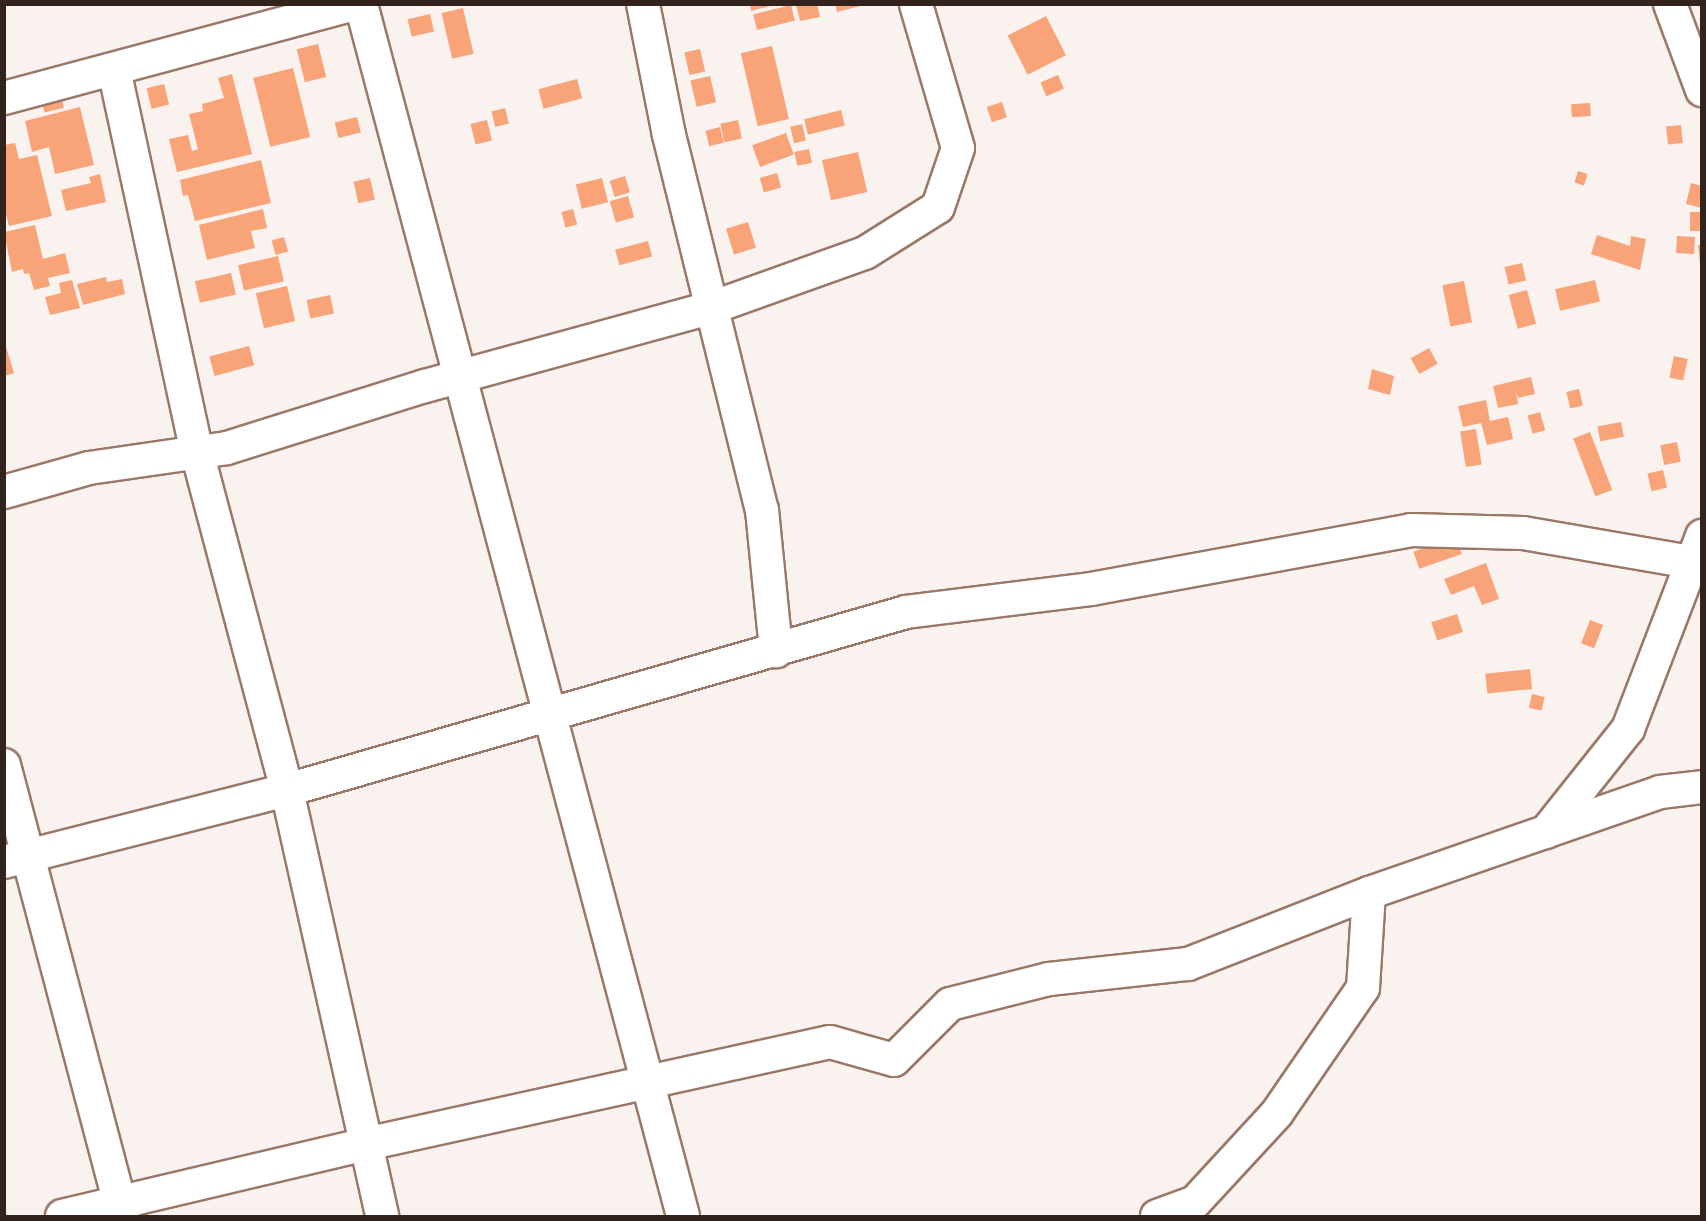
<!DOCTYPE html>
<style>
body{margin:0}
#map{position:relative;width:1706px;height:1221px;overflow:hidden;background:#faf2ee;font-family:Literata,serif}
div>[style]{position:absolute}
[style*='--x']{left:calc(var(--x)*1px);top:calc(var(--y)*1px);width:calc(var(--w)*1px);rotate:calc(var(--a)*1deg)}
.building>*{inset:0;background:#f9a378;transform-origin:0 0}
.roads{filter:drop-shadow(2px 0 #9a7868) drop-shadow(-2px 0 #9a7868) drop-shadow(0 2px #9a7868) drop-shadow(0 -2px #9a7868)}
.minor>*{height:32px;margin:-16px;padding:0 16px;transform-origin:16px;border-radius:16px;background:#fff}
span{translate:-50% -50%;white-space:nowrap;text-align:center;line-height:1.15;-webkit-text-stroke:4.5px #fff;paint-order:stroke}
.frame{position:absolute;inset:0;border:6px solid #32241d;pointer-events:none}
</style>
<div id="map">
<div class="building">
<i style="clip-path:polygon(750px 4px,774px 4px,774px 5px,751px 11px)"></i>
<i style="clip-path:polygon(796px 4px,817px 4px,820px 17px,800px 21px)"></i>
<i style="clip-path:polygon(835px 4px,864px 4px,864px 5px,837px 12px)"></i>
<i style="left:791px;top:5px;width:16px;height:39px;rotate:76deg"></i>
<i style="left:463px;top:8px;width:47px;height:22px;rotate:77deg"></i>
<i style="left:430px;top:14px;width:18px;height:23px;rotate:77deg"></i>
<i style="left:1046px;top:16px;width:44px;height:43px;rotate:63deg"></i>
<i style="left:318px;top:44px;width:34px;height:22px;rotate:76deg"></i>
<i style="left:772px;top:46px;width:75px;height:32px;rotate:77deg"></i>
<i style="left:700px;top:49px;width:23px;height:16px;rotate:77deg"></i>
<i style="left:293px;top:68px;width:71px;height:41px;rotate:76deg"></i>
<i style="clip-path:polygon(232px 74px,252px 154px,177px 172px,169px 139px,188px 135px,192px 151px,198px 149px,189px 114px,203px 111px,202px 104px,224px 98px,218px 78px)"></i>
<i style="left:1058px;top:75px;width:15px;height:19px;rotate:67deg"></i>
<i style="left:710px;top:76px;width:27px;height:20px;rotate:77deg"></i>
<i style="left:577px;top:79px;width:20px;height:40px;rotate:75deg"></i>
<i style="left:164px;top:84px;width:21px;height:18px;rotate:76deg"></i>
<i style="left:61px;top:96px;width:12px;height:20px;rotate:76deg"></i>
<i style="left:1002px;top:102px;width:16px;height:16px;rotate:72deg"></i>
<i style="left:1590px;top:103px;width:13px;height:19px;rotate:86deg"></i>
<i style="clip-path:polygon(80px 107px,94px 165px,55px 174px,49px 147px,32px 152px,25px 121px)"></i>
<i style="left:505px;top:108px;width:16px;height:14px;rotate:76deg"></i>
<i style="left:841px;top:110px;width:16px;height:38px;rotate:76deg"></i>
<i style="left:357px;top:117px;width:16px;height:23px;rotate:76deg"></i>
<i style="left:487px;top:120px;width:21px;height:17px;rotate:76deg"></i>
<i style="left:738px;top:120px;width:19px;height:18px;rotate:78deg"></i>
<i style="left:802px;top:124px;width:17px;height:12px;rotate:77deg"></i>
<i style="left:1681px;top:125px;width:18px;height:15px;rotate:84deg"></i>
<i style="left:720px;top:127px;width:16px;height:15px;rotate:76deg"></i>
<i style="left:786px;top:133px;width:23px;height:36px;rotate:70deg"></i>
<i style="clip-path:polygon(15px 143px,19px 159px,37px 155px,52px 216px,9px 226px,4px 206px,4px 145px)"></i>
<i style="left:809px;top:149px;width:14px;height:15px;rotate:78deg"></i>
<i style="left:858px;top:152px;width:41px;height:37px;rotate:77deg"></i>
<i style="clip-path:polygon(261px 160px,271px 203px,195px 221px,188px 195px,183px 196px,180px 180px)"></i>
<i style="left:1578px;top:171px;width:10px;height:12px;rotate:17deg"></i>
<i style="left:777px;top:173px;width:15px;height:18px;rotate:74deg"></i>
<i style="clip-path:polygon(100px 174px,106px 202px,66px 211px,61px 190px,91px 183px,89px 177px)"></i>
<i style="left:625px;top:176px;width:17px;height:16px;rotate:73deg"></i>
<i style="left:370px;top:178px;width:22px;height:17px;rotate:77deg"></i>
<i style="left:602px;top:178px;width:25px;height:27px;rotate:76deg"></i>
<i style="clip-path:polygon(1691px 183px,1702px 186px,1702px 208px,1686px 204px)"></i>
<i style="left:628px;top:196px;width:22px;height:19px;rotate:74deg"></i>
<i style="clip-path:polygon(263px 209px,267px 228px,251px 231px,255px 248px,207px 260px,199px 225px)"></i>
<i style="left:573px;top:209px;width:16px;height:12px;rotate:75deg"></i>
<i style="left:1690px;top:212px;width:12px;height:19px"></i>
<i style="left:748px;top:222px;width:27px;height:23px;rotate:73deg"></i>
<i style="clip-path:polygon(35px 225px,43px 259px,65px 253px,70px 273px,48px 278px,50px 286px,34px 290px,29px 273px,24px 274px,23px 269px,12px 272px,4px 232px)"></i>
<i style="clip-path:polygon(1597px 235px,1630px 246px,1631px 236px,1646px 239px,1640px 270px,1591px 254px)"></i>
<i style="left:1677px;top:236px;width:18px;height:17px;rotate:3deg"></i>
<i style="left:284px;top:237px;width:15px;height:13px;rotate:74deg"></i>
<i style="left:648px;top:241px;width:16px;height:34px;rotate:75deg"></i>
<i style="clip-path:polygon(1698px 245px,1702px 245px,1702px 264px,1700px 264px)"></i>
<i style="left:278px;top:256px;width:26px;height:41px;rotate:77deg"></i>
<i style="left:1522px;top:263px;width:18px;height:18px;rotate:77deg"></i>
<i style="left:231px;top:273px;width:22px;height:37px;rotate:77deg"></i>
<i style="clip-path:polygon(106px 277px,107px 282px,122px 279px,125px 294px,83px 305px,77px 284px)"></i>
<i style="clip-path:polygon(72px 280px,80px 308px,50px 315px,45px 297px,61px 293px,59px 283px)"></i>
<i style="left:1595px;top:280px;width:22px;height:41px;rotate:77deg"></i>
<i style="left:1464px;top:281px;width:42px;height:22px;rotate:79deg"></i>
<i style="left:287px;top:286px;width:36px;height:32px;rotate:77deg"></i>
<i style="left:1527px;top:290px;width:35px;height:19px;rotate:75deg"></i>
<i style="left:330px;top:295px;width:19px;height:24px;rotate:78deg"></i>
<i style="clip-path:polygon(4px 340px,14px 373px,4px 376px)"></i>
<i style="left:249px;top:346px;width:20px;height:41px;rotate:75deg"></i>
<i style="left:1429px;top:348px;width:18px;height:21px;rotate:61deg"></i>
<i style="left:1674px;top:356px;width:14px;height:22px;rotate:12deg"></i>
<i style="clip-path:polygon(1372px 369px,1394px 376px,1390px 395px,1368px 389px)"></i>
<i style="clip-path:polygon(1531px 377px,1535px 394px,1518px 398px,1516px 391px,1518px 404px,1498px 408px,1493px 386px)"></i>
<i style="left:1579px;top:389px;width:17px;height:13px;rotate:77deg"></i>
<i style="clip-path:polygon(1486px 400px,1490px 421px,1508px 417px,1513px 439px,1487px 445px,1481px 423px,1463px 427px,1458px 406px)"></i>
<i style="left:1540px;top:412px;width:19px;height:13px;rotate:74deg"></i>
<i style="left:1621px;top:422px;width:15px;height:24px;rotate:79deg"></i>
<i style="left:1476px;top:429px;width:36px;height:16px;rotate:81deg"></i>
<i style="left:1590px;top:432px;width:62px;height:18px;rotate:69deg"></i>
<i style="left:1677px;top:442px;width:20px;height:17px;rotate:79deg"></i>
<i style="left:1663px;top:470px;width:18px;height:16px;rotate:77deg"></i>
<i style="left:1456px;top:537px;width:18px;height:45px;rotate:71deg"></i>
<i style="clip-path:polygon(1486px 563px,1499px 599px,1482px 605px,1474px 586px,1451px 595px,1444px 579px)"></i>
<i style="left:1457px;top:614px;width:19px;height:27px;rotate:72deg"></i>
<i style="left:1590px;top:620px;width:14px;height:25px;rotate:21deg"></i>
<i style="left:1530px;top:669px;width:20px;height:45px;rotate:84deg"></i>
<i style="left:1532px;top:694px;width:13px;height:14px;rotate:13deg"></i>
</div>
<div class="roads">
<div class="minor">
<i style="--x:361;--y:4;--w:1254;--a:75.12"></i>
<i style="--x:643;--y:4;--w:134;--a:78.8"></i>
<i style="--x:669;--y:135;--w:386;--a:76.1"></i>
<i style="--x:762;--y:510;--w:142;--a:84.3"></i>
<i style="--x:1670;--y:4;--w:92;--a:69.6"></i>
<i style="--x:114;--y:69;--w:392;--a:77.8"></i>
<i style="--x:197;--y:452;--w:350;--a:75.1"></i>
<i style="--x:287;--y:790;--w:436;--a:77.4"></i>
<i style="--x:4;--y:98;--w:362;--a:-15"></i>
<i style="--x:4;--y:492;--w:88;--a:-15.8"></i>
<i style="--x:89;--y:468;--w:139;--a:-8.2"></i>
<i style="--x:227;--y:448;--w:207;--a:-17.4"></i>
<i style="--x:425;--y:386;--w:296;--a:-15.3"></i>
<i style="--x:711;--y:308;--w:164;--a:-19.7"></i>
<i style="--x:865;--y:253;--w:86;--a:-32.2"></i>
<i style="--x:938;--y:207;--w:62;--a:-71.3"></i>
<i style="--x:958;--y:148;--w:150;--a:-106.3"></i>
<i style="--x:4;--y:765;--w:466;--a:75.2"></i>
<i style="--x:1546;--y:832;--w:132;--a:-51.5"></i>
<i style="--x:1628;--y:729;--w:207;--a:-69"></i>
<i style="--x:4;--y:862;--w:292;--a:-14.3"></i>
<i style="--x:287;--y:790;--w:644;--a:-16.04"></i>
<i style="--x:906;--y:612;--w:186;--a:-7.1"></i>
<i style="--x:1091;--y:589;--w:325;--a:-10.4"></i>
<i style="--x:1411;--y:530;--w:112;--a:1.5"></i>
<i style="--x:1523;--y:533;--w:170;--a:9.8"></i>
<i style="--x:62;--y:1216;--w:312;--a:-13.3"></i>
<i style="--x:366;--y:1144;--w:475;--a:-12.4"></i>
<i style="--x:830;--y:1042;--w:66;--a:15.7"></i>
<i style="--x:894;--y:1060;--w:79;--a:-45"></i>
<i style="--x:950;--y:1004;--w:102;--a:-14.2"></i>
<i style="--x:1049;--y:979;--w:140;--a:-6.2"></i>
<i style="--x:1188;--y:964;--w:194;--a:-21.4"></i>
<i style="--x:1369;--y:893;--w:308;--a:-19.1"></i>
<i style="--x:1660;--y:792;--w:42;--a:-6.8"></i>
<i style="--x:1157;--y:1216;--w:40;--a:-20.2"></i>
<i style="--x:1195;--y:1202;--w:121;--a:-47.3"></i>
<i style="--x:1277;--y:1113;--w:152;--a:-55.5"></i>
<i style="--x:1363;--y:988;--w:95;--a:-86.4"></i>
</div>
</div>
<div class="frame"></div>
</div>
